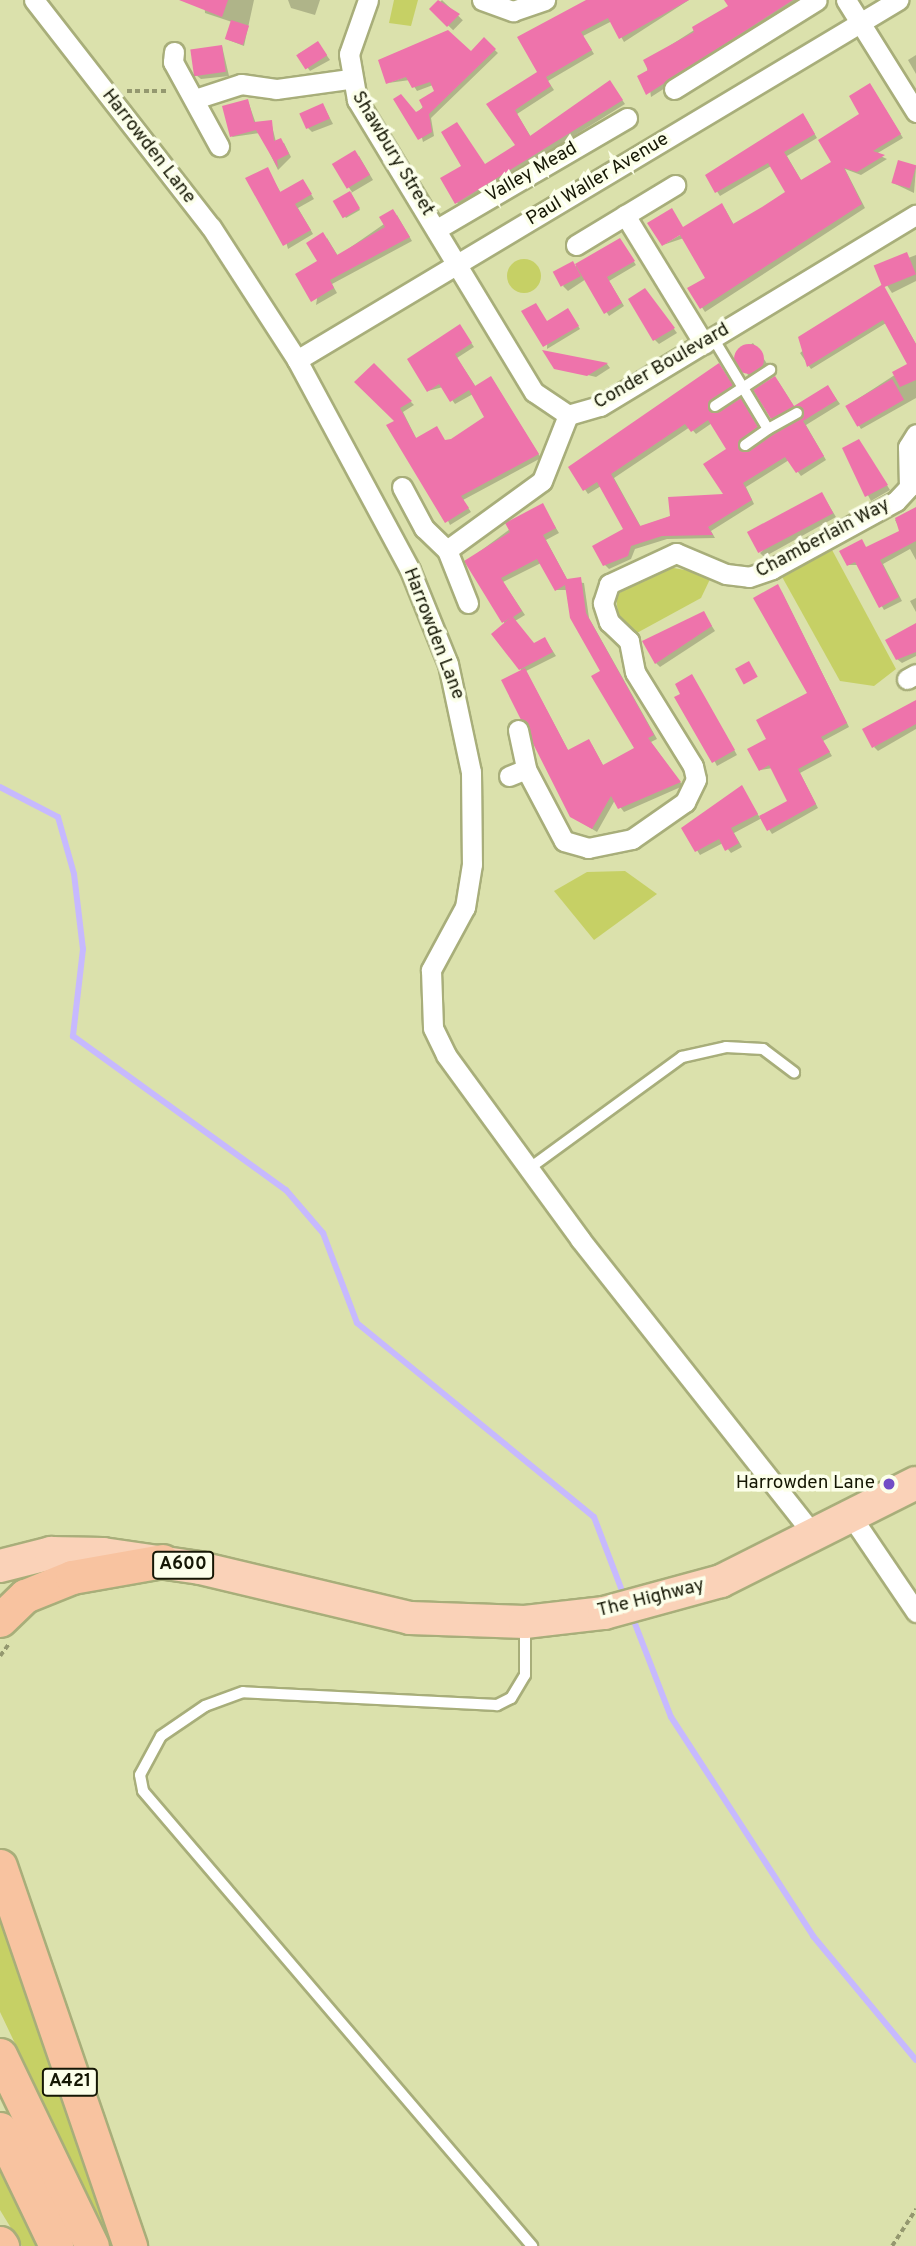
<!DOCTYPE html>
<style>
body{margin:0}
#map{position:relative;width:916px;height:2246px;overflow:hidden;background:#dbe1ac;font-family:Overpass,sans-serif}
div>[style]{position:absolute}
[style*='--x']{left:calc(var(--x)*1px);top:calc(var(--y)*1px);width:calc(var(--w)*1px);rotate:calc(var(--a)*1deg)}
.green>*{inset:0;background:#c6d065}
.round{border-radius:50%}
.shadow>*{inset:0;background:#0003;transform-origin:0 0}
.stream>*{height:6px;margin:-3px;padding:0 3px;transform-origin:3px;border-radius:3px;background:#c7b9fe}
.building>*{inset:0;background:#ee73ab;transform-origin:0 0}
.path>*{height:3.5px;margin-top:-1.75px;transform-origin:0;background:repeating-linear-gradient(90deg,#94986f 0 5px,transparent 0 8.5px)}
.roads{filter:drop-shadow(2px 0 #a8ae7a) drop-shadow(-2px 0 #a8ae7a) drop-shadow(0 2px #a8ae7a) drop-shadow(0 -2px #a8ae7a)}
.service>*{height:10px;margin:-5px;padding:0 5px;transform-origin:5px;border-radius:5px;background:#fff}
.minor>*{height:19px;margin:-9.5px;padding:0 9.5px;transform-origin:9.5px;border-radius:9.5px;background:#fff}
.primary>*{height:32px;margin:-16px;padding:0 16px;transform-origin:16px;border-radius:16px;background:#fad2b8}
.trunk>*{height:33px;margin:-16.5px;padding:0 16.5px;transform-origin:16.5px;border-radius:16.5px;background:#f8c3a0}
.dots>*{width:19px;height:19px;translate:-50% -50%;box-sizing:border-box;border:4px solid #fcffea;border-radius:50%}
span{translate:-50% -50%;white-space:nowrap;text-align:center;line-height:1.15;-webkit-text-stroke:7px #fcffea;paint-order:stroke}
.shield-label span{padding:2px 5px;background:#fcffea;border:2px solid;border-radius:5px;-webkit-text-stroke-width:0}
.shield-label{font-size:18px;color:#151704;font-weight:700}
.street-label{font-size:19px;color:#151704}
.poi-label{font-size:19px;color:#151704}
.right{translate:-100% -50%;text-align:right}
</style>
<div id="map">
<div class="green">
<i style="clip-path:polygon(394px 0,418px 0,411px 26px,389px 23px)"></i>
<i class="round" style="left:507px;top:259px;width:34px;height:34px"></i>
<i style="clip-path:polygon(831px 548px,896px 669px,874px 686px,840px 681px,781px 575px)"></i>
<i style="clip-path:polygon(663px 566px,712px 575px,701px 598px,635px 634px,618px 615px,616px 595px)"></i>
<i style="clip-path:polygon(625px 871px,657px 894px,594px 940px,554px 891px,587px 872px)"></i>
<i style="clip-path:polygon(0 1916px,6px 1937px,124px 2246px,112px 2246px,0 2012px)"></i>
<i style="clip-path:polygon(0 2155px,45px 2246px,22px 2246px,0 2210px)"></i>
</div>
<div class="shadow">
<i style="clip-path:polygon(204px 0,254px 0,244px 46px,226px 39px,232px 22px,205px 13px)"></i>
<i style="clip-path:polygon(288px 0,320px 0,315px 15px,291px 8px)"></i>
<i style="left:442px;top:0;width:29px;height:14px;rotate:44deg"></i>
<i style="clip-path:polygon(595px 0,689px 0,624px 42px,612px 21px,583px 36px,594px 54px,548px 81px,554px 90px,517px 114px,531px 137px,610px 82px,625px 104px,460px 207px,443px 179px,486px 165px,518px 145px,488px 105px,540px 73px)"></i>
<i style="clip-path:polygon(726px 0,803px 0,651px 97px,646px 61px,730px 7px)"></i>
<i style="clip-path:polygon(484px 40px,498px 53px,431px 118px,434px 136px,423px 142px,416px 114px,437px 92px,433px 85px,417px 91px,410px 80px,388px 83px,471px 53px)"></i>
<i style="clip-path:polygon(318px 43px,330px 60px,310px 71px,298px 54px)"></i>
<i style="clip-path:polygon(222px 46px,229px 76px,201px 79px,196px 75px)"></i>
<i style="clip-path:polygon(916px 55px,916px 74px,908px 60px)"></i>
<i style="clip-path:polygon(873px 89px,903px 138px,876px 154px,887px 159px,861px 175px,845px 169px,865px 208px,705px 312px,690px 289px,707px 278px,684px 238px,663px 245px,725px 209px,734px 225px,787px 193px,771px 166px,720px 196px,707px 176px,806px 119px,817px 138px,787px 156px,802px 182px,833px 163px)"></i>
<i style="clip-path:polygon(248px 101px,256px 124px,271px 122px,276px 142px,284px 143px,291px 157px,278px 170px,260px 133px,232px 137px)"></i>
<i style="clip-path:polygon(323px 105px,333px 124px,312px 132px,307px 127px)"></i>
<i style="clip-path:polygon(359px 156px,373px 180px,351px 193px,360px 210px,346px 218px,335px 202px,352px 192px,333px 164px)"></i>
<i style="clip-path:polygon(899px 162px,916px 167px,914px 193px,893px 183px)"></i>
<i style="clip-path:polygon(267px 169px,281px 193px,303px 181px,314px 199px,298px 208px,313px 234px,288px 249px)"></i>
<i style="clip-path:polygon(397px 215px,412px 241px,332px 284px,337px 293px,316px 305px,327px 238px,338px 256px)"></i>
<i style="clip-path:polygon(620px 240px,636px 265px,609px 281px,624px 306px,609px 316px,586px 279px,568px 291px,563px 286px,576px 266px)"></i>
<i style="clip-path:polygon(916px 255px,916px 281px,892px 293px,877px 270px)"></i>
<i style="clip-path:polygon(883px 286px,916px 344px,916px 398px,861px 429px,847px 406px,910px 365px,886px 323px,811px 369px,800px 353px)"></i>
<i style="clip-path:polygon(649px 295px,677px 333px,659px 344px,655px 340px)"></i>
<i style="clip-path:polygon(571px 314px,580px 329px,547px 349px,548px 323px)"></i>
<i style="clip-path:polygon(460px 326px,474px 347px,457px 358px,476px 387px,494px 382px,541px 458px,463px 500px,471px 512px,450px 525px,374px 365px,414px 405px,403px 412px,417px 440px,452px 440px,487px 418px,473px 394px,455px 404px,443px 387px,428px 391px)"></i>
<i style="left:753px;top:343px;width:30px;height:22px;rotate:56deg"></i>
<i style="clip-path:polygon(551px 353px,607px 364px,610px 368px,596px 377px,555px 367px)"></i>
<i style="clip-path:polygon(evenodd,719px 365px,735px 390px,710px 411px,716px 415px,744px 404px,760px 431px,741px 445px,744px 453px,807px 414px,801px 408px,772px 418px,778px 381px,795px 408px,828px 387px,840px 404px,806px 425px,826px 460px,801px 476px,789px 460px,746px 487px,754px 504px,711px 531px,715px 538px,667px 539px,635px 549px,631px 559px,609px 569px,605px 565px,626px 530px,601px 486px,588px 494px,570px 467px,719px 365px,712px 423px,729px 450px,726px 496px,641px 527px,614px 478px,690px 427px,696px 434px,712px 423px)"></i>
<i style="clip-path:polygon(859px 441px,890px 490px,871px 501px,844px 449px)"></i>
<i style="clip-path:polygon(822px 494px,836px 517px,764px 557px,760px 553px)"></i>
<i style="clip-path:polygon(evenodd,542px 505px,559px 533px,546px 540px,568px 581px,584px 583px,589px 618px,657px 739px,651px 742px,683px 786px,624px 812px,615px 800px,597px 832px,571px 816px,505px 624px,467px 561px,542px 505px,541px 563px,556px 590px,567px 590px,637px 749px,604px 767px,592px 745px,569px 752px,526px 671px,556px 656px,545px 639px,534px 645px,515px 621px,525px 615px,503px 582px,541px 563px)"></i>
<i style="clip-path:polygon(916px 509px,916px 560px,910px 549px,883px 564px,902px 601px,884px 610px,858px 565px,848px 565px,861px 541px,867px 549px,901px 531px,895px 520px)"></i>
<i style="clip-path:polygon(781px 590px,849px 727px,823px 741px,832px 756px,800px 773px,818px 808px,772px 834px,762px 818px,734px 833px,742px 847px,731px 853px,723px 843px,700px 855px,683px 828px,742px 788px,760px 818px,790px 801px,773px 768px,760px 770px,768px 739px,810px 693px)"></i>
<i style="clip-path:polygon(916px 598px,916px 612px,910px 601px)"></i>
<i style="clip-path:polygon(704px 614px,715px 631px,660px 667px,656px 663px)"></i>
<i style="clip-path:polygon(916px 627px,916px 656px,902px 663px,897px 659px)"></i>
<i style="clip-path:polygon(692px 676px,737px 755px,717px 766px,682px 695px)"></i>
<i style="clip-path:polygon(916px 702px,916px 729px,878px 751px,874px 747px)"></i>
</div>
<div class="stream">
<i style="--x:0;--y:787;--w:65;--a:27.3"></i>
<i style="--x:58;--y:817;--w:59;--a:74.3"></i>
<i style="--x:74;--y:874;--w:76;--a:83.2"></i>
<i style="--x:83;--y:949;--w:88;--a:96.6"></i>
<i style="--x:73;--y:1036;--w:263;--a:35.9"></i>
<i style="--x:286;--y:1190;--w:57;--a:49.3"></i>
<i style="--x:323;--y:1233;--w:96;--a:69.3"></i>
<i style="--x:357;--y:1323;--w:306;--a:39.3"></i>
<i style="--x:594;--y:1517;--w:85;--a:69.2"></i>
<i style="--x:632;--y:1616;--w:108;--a:68.9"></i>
<i style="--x:671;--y:1717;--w:261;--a:57"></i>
<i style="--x:813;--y:1936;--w:161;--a:50.3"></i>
</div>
<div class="building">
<i style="clip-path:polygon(179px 0,228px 0,222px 17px)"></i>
<i style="clip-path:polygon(438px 0,460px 14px,447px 27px,429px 9px)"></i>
<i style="clip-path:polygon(586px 0,689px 0,619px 39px,608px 18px,581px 32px,592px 50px,546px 77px,551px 86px,515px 110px,530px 136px,610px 80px,623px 100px,455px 204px,440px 178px,461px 166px,441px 132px,457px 122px,485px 164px,515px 145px,486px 104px,537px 72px,517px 37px)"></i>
<i style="clip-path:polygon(724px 0,793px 0,646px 95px,637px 76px,648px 70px,643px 60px,694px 32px,692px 27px,728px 6px)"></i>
<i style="left:231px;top:20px;width:19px;height:20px;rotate:18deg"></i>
<i style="clip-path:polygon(448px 30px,471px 51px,484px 37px,496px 49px,429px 114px,432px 132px,418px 140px,393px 99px,401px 94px,416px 112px,423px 108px,419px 100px,434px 91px,430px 82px,412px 88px,406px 77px,386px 84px,378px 60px)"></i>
<i style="left:318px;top:41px;width:17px;height:26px;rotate:57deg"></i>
<i style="left:222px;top:45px;width:27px;height:32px;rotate:82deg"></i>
<i style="clip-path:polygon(870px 83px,901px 134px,873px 151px,885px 155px,857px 172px,844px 168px,862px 204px,700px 309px,687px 288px,705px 278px,680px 235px,662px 246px,647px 223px,672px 208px,683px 227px,722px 203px,733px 224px,762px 207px,785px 192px,768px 163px,715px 193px,705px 175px,803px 113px,815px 134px,784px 152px,801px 180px,831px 162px,818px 140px,859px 114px,849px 96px)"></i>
<i style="clip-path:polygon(248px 99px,254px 122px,272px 120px,274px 141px,281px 138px,289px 154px,277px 160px,278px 168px,256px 130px,230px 137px,222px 106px)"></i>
<i style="left:323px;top:103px;width:17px;height:26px;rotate:66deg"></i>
<i style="left:355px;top:150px;width:29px;height:27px;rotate:59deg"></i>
<i style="left:898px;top:160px;width:19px;height:24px;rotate:16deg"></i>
<i style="clip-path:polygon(268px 167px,280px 192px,303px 179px,312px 194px,295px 204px,311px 230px,283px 246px,245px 178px)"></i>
<i style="left:350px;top:191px;width:20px;height:20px;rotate:60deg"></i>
<i style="clip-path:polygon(393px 209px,410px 237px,330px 280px,334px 288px,311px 302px,295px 274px,317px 261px,306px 243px,323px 232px,337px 255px,385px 227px,379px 217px)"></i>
<i style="clip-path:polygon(620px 238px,635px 261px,607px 277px,622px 303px,604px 314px,575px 264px)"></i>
<i style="left:907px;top:252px;width:24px;height:36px;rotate:68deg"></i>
<i style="left:573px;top:261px;width:17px;height:23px;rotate:62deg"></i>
<i style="clip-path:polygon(883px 284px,916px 344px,916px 380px,900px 387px,892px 372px,907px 364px,883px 320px,807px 367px,798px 337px)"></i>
<i style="clip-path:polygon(645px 288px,675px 328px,653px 341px,628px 299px)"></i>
<i style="clip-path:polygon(536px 303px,547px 321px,568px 308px,579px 326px,543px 347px,521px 311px)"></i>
<i style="clip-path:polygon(460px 324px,472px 343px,455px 354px,475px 386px,491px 376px,539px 454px,461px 496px,469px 508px,445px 523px,386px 425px,394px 421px,354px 382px,374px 363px,412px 401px,400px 408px,416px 438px,437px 426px,445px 440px,451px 439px,484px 417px,469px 390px,450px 402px,439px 384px,427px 392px,407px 359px)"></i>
<i class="round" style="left:734px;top:344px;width:30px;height:30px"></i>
<i style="clip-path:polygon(542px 350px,608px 363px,587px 376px,554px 369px)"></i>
<i style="clip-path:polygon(evenodd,719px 363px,733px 385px,708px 407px,716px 413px,741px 398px,758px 427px,739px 441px,742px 452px,804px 414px,796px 406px,771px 419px,753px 390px,775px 376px,794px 406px,828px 385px,837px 400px,803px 421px,824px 456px,796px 473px,785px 457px,743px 483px,752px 500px,708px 527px,713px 535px,662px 536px,631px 546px,628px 556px,603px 566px,592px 546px,623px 529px,597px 482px,583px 491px,568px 467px,719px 363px,708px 420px,726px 449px,703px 464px,723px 494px,668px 497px,670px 516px,640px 526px,611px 474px,685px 424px,691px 432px,708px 420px)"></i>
<i style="left:892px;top:379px;width:24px;height:54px;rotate:60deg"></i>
<i style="clip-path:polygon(859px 439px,888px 485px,865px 497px,842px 448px)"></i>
<i style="left:822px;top:492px;width:24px;height:85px;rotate:62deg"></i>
<i style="clip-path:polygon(543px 503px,556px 528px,543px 535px,567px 579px,581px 577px,586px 613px,654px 735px,648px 738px,681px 782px,618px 809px,611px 796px,592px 829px,570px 817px,501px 680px,525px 668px,568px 750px,589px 739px,603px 765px,634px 748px,591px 676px,600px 671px,570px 618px,565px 585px,555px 591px,537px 559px,501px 578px,522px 611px,513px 617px,534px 643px,545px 637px,553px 652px,519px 670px,491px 634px,510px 618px,502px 623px,464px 561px,510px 532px,505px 523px)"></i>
<i style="clip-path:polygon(916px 507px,916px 541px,880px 560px,899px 597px,879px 608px,855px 562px,847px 566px,839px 551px,862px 539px,866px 547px,899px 531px,895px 518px)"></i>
<i style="clip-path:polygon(778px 584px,847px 723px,821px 737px,830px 752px,798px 769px,816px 804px,767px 831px,759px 816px,787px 801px,769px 765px,759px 771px,747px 749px,766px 739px,756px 720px,807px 693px,753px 598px)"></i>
<i style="clip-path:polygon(704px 611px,712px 626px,655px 664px,642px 641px)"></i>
<i style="clip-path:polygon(916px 623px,916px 652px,896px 660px,885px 640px)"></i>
<i style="left:749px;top:661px;width:18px;height:16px;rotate:61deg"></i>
<i style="clip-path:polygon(692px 674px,735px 750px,712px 763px,674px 697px,680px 694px,675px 684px)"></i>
<i style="clip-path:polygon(916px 700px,916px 724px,872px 748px,862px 729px)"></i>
<i style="clip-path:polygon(742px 785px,758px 814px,731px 828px,739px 843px,725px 851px,719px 839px,695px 852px,681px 828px)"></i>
</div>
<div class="path">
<i style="--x:127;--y:91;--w:40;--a:0"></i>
<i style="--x:0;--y:1656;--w:14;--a:-54"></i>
<i style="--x:892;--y:2246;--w:44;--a:-57"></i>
</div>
<div class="roads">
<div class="service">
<i style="--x:713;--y:338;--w:106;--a:58.9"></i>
<i style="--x:768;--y:429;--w:28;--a:145"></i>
<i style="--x:715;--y:406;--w:66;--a:-33.2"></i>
<i style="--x:768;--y:429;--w:33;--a:-29"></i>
<i style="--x:527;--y:1170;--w:192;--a:-36.1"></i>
<i style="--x:682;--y:1057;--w:45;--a:-12.8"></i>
<i style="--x:726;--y:1047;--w:37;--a:3"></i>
<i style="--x:763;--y:1049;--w:39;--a:37"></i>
<i style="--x:525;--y:1626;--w:49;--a:90"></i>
<i style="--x:525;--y:1675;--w:27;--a:121"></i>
<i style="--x:511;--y:1698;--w:16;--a:153"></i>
<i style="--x:497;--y:1705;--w:254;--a:-177.1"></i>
<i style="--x:243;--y:1692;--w:40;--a:159.8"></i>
<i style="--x:205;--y:1706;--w:53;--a:145.7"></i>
<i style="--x:161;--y:1736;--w:44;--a:118.3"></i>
<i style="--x:140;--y:1775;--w:16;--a:79"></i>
<i style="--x:143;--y:1791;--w:599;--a:49.47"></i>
</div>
<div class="minor">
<i style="--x:34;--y:0;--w:288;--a:52.1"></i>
<i style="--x:211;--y:227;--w:158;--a:57.1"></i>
<i style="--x:297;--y:360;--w:238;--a:61.7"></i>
<i style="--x:410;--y:570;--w:101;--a:68"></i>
<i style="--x:448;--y:664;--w:110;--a:78"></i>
<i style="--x:471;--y:772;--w:92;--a:89.4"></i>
<i style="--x:472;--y:864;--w:44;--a:99.2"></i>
<i style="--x:465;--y:907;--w:72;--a:118.4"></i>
<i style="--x:431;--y:970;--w:58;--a:88"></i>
<i style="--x:433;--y:1028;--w:30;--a:64"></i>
<i style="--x:446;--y:1055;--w:228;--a:53.9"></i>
<i style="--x:580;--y:1239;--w:380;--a:51.7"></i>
<i style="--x:368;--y:0;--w:57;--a:109.4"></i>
<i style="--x:349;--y:54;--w:47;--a:80.1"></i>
<i style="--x:357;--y:100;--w:341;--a:58.8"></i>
<i style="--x:534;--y:392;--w:41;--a:34.1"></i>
<i style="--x:482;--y:0;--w:33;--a:20"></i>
<i style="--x:513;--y:11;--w:34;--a:-19"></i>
<i style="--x:846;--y:0;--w:132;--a:58"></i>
<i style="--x:174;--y:52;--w:10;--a:96"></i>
<i style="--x:173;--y:62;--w:96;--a:61.3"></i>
<i style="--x:674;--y:89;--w:168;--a:-31.9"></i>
<i style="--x:198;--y:98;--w:45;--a:-18"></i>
<i style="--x:241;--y:84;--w:35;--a:8"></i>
<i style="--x:276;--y:89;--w:74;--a:-7.8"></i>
<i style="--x:625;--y:215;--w:151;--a:58.5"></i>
<i style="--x:437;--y:229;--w:220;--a:-30.3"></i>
<i style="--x:576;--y:245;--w:116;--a:-31.2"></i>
<i style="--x:297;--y:360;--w:701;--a:-30.92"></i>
<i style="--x:568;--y:415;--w:33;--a:-16"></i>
<i style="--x:600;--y:406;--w:369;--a:-31.2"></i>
<i style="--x:402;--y:487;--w:47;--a:61.8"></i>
<i style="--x:424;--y:528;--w:32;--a:44"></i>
<i style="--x:447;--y:550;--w:57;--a:68.4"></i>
<i style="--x:447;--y:550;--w:117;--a:-36"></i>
<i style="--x:542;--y:481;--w:71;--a:-68.5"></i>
<i style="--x:907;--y:679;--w:10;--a:-29"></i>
<i style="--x:518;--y:730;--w:40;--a:78"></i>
<i style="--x:526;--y:769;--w:81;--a:62.2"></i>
<i style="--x:564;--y:841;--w:25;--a:16"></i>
<i style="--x:588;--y:848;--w:45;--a:-11.6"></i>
<i style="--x:632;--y:839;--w:65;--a:-34.9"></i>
<i style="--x:685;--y:802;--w:25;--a:-64"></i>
<i style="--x:696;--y:779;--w:13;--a:-103"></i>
<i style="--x:693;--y:766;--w:110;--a:-121.7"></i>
<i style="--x:635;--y:672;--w:32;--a:-101"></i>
<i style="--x:629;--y:641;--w:28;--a:-136"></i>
<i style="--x:609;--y:622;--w:20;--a:-108"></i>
<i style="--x:603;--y:603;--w:20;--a:-72"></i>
<i style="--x:609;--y:584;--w:74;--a:-24.8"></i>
<i style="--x:676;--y:553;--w:54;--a:22.8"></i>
<i style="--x:726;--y:574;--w:23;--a:7"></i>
<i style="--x:749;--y:577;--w:24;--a:-19"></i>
<i style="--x:772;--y:569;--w:141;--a:-28.7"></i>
<i style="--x:896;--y:501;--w:19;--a:-47"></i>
<i style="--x:909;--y:487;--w:40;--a:-91.4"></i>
<i style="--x:908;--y:447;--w:15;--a:-58"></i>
<i style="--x:509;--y:776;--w:18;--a:-22"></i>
<i style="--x:851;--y:1516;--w:116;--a:55.9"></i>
</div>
<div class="primary">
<i style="--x:0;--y:1566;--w:53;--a:-14.3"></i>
<i style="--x:51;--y:1553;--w:52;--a:1.1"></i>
<i style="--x:103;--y:1554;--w:98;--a:8.2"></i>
<i style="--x:200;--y:1568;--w:216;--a:13.4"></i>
<i style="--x:410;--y:1618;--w:115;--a:2"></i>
<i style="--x:525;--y:1622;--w:80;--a:-6.5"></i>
<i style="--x:604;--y:1613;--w:121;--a:-15.3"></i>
<i style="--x:721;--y:1581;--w:218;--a:-26.7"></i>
</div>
<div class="trunk">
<i style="--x:0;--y:1620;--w:35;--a:-44"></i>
<i style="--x:25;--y:1596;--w:51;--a:-22"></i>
<i style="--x:72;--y:1577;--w:92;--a:-10"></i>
<i style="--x:0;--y:1866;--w:402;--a:71.1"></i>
<i style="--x:0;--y:2055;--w:212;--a:64.3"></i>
<i style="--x:0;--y:2129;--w:130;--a:64.4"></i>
<i style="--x:0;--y:2243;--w:4;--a:56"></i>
</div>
</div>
<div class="dots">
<i style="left:889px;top:1484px;background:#724dc6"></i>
</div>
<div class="shield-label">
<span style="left:183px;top:1565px">A600</span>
<span style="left:70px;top:2082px">A421</span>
</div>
<div class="street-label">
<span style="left:148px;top:147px;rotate:52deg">Harrowden Lane</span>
<span style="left:392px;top:154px;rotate:59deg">Shawbury Street</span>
<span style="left:532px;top:173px;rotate:-30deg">Valley Mead</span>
<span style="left:598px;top:180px;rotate:-31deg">Paul Waller Avenue</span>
<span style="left:662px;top:367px;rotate:-30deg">Conder Boulevard</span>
<span style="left:823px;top:539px;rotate:-28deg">Chamberlain Way</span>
<span style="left:433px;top:634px;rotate:69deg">Harrowden Lane</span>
<span style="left:651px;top:1599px;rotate:-14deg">The Highway</span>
</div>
<div class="poi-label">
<span class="right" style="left:875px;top:1484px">Harrowden Lane</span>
</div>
</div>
